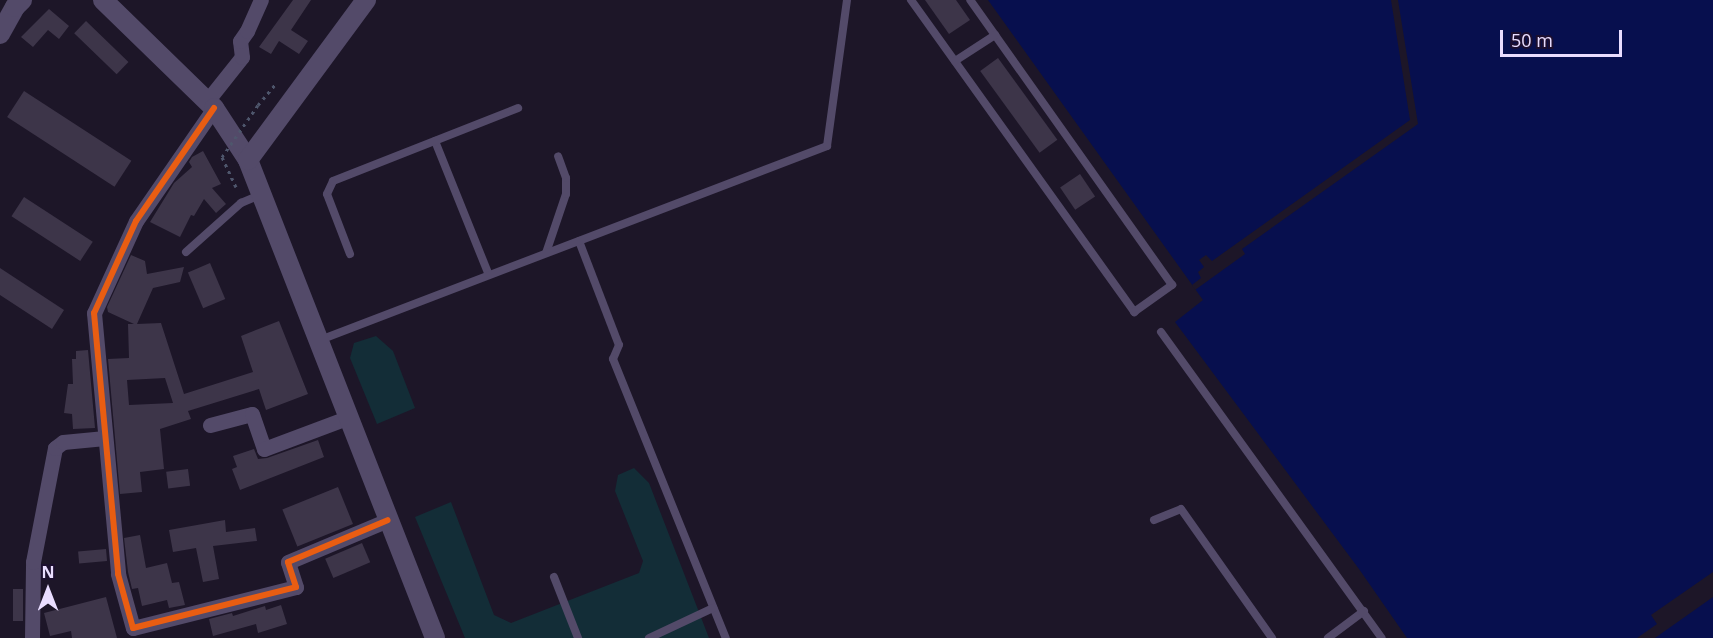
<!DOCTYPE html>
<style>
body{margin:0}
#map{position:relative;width:1713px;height:638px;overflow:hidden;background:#1d1628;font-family:"Open Sans",sans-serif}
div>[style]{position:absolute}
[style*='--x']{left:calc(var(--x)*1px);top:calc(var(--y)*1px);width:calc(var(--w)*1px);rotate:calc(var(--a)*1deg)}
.green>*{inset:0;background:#132d37}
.water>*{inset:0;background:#070f4e}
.pier>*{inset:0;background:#1d1628}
.building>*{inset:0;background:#3d3549;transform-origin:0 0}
.service>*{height:8px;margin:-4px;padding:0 4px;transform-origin:4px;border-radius:4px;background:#534a69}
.minor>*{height:15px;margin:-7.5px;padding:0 7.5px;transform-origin:7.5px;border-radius:7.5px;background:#534a69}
.tertiary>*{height:20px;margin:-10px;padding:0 10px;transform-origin:10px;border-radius:10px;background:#534a69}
.path-bridge>*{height:3px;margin-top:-1.5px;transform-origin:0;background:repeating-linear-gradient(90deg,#4e566c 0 3px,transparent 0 7.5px)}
.cycleway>*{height:6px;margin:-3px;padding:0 3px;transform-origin:3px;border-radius:3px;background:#e95d12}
span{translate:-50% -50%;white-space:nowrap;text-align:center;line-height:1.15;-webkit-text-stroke:5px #1c0f2f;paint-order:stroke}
.north{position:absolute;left:18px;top:560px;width:60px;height:60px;-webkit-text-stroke:4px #1c0f2f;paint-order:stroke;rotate:0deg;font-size:16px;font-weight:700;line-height:24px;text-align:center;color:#e9ddff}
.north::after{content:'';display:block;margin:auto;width:21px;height:27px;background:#e9ddff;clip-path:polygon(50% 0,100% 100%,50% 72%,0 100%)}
.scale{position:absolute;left:1500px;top:30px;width:122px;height:27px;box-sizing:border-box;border:3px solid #e9ddff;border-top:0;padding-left:8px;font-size:18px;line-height:21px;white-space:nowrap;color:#e9ddff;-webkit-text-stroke:4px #1c0f2f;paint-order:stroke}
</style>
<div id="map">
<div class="green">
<i style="clip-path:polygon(376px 336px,393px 351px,415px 408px,377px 424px,350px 358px,354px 343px)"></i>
<i style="clip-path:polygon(634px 468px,649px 483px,709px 638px,465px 638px,415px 517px,451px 502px,494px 615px,511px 623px,639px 573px,643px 561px,615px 491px,618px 475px)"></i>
</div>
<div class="water">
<i style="clip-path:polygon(988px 0,1713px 0,1713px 638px,1407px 638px,1359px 569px,1175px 322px,1203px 300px)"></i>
</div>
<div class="pier">
<i style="clip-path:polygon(1391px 0,1398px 0,1418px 124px,1242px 249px,1245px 254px,1195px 290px,1192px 285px,1201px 278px,1198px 272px,1204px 267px,1199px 260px,1206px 255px,1212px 261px,1410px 120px)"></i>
<i style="clip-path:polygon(1713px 572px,1713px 597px,1655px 638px,1637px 638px,1657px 624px,1651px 615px)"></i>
</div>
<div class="building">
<i style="clip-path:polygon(293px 0,311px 0,291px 30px,308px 41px,299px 54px,279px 41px,271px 54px,259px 47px)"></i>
<i style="clip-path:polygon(925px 0,956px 0,970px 20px,949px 34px)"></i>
<i style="clip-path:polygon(49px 9px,69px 26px,59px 39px,48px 30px,33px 47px,21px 37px)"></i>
<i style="left:86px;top:21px;width:59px;height:17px;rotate:44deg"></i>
<i style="left:998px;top:58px;width:101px;height:22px;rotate:54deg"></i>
<i style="left:24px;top:91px;width:128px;height:31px;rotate:33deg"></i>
<i style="clip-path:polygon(203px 151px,221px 184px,212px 188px,226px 204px,216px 213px,204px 199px,194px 216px,191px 215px,180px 237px,150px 222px,174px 183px,192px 167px,189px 162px,192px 157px)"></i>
<i style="left:1080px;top:174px;width:27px;height:24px;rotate:56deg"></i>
<i style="left:24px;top:197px;width:82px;height:23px;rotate:33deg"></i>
<i style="clip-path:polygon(evenodd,131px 255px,145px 261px,147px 274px,184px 267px,180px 282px,153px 288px,137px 324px,161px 323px,184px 394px,253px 372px,241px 336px,279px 321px,308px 394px,266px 410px,259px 389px,188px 411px,191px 419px,160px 429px,164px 469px,140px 472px,142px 492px,120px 494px,108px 359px,129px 358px,128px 324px,134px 324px,108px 312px,107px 307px,131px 255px,165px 378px,173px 403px,129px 405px,127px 380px,165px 378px)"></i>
<i style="left:210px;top:263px;width:39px;height:24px;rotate:67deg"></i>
<i style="clip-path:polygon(0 268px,64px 310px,52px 329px,0 295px)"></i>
<i style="clip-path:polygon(88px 350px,95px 428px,73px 429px,72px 414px,64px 413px,68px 384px,73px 384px,72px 359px,76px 359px,76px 351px)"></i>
<i style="clip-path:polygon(318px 440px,324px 457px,240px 490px,232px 469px,237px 467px,233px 456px,254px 449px,258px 459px,267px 458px)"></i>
<i style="left:188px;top:469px;width:17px;height:22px;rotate:83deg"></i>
<i style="left:338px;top:487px;width:40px;height:60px;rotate:68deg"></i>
<i style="clip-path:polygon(225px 520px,226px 532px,255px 528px,257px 541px,213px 546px,219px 579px,203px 582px,196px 548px,173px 552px,169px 530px)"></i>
<i style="clip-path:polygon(140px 535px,146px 568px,167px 563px,172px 583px,179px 582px,185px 605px,169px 608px,167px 600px,142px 606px,138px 588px,132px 589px,128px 572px,124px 538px)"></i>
<i style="left:362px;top:543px;width:21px;height:40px;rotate:67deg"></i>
<i style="left:106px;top:549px;width:12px;height:28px;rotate:85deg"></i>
<i style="left:13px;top:589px;width:10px;height:32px"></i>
<i style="clip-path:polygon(106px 597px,117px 638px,72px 638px,71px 631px,50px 636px,44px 613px)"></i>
<i style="clip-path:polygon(281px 605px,287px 624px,258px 633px,256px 624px,213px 636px,209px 619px,232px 613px,233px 616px,265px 606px,266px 610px)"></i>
</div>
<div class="service">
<i style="--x:911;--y:0;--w:384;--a:54.4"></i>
<i style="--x:1134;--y:312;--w:47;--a:-35.4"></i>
<i style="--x:1172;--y:285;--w:349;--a:-125.3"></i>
<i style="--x:955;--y:61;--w:48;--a:-33"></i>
<i style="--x:435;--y:141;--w:144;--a:68.1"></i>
<i style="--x:579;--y:241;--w:111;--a:69"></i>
<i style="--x:619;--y:345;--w:15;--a:113"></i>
<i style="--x:613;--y:359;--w:301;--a:68"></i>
<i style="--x:186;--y:252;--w:74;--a:-41.7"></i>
<i style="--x:241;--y:203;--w:21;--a:-23"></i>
<i style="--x:546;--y:253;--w:62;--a:-71.3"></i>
<i style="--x:566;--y:194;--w:16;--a:-90"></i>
<i style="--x:566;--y:178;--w:23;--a:-110"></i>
<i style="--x:350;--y:254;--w:64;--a:-111"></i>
<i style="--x:327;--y:194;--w:14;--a:-65"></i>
<i style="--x:333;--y:181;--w:199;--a:-21.5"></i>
<i style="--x:1161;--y:332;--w:377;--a:54.2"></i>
<i style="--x:320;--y:340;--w:543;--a:-20.94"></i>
<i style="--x:827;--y:146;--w:147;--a:-82.2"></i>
<i style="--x:1154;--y:520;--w:29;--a:-22"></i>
<i style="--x:1181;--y:509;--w:158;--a:54.8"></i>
<i style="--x:554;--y:577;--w:66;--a:68.5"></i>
<i style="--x:649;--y:638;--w:71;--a:-25.1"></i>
<i style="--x:1328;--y:638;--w:45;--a:-36.9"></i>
</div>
<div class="minor">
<i style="--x:207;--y:101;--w:56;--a:-51.5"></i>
<i style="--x:242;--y:57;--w:16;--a:-97"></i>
<i style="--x:240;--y:41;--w:12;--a:-55"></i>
<i style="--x:247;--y:31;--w:34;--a:-66"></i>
<i style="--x:214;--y:108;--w:137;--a:124.6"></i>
<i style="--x:136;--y:221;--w:101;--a:114.5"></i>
<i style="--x:94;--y:313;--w:262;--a:84.7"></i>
<i style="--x:118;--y:574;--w:56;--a:74.5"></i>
<i style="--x:133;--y:628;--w:168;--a:-14.1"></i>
<i style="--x:296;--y:587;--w:26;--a:-108"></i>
<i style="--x:288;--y:562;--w:108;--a:-22.8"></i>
<i style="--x:210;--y:425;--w:43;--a:-14.7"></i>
<i style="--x:252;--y:414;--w:37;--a:71"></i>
<i style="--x:264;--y:449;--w:89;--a:-20.5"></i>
<i style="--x:32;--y:638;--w:76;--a:-89.2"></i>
<i style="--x:33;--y:562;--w:116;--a:-79.1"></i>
<i style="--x:55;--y:448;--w:10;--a:-37"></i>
<i style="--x:63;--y:442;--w:42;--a:-5.4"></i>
</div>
<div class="tertiary">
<i style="--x:103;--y:0;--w:155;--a:44.2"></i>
<i style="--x:214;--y:108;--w:62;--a:56.8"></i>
<i style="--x:248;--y:160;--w:513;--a:68.63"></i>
<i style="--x:0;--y:34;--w:31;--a:-61"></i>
<i style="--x:15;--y:7;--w:10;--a:-45"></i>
<i style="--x:248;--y:160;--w:199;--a:-53.6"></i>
</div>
<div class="path-bridge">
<i style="--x:236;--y:187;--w:33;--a:-115"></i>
<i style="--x:222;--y:157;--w:63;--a:-55.3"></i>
<i style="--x:258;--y:105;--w:26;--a:-50"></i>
</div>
<div class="cycleway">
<i style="--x:214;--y:108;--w:137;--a:124.6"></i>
<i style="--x:136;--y:221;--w:101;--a:114.5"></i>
<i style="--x:94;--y:313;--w:262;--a:84.7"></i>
<i style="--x:118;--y:574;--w:56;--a:74.5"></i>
<i style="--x:133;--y:628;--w:168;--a:-14.1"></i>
<i style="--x:296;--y:587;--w:26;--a:-108"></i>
<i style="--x:288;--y:562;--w:108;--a:-22.8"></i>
</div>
<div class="north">N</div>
<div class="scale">50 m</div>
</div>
